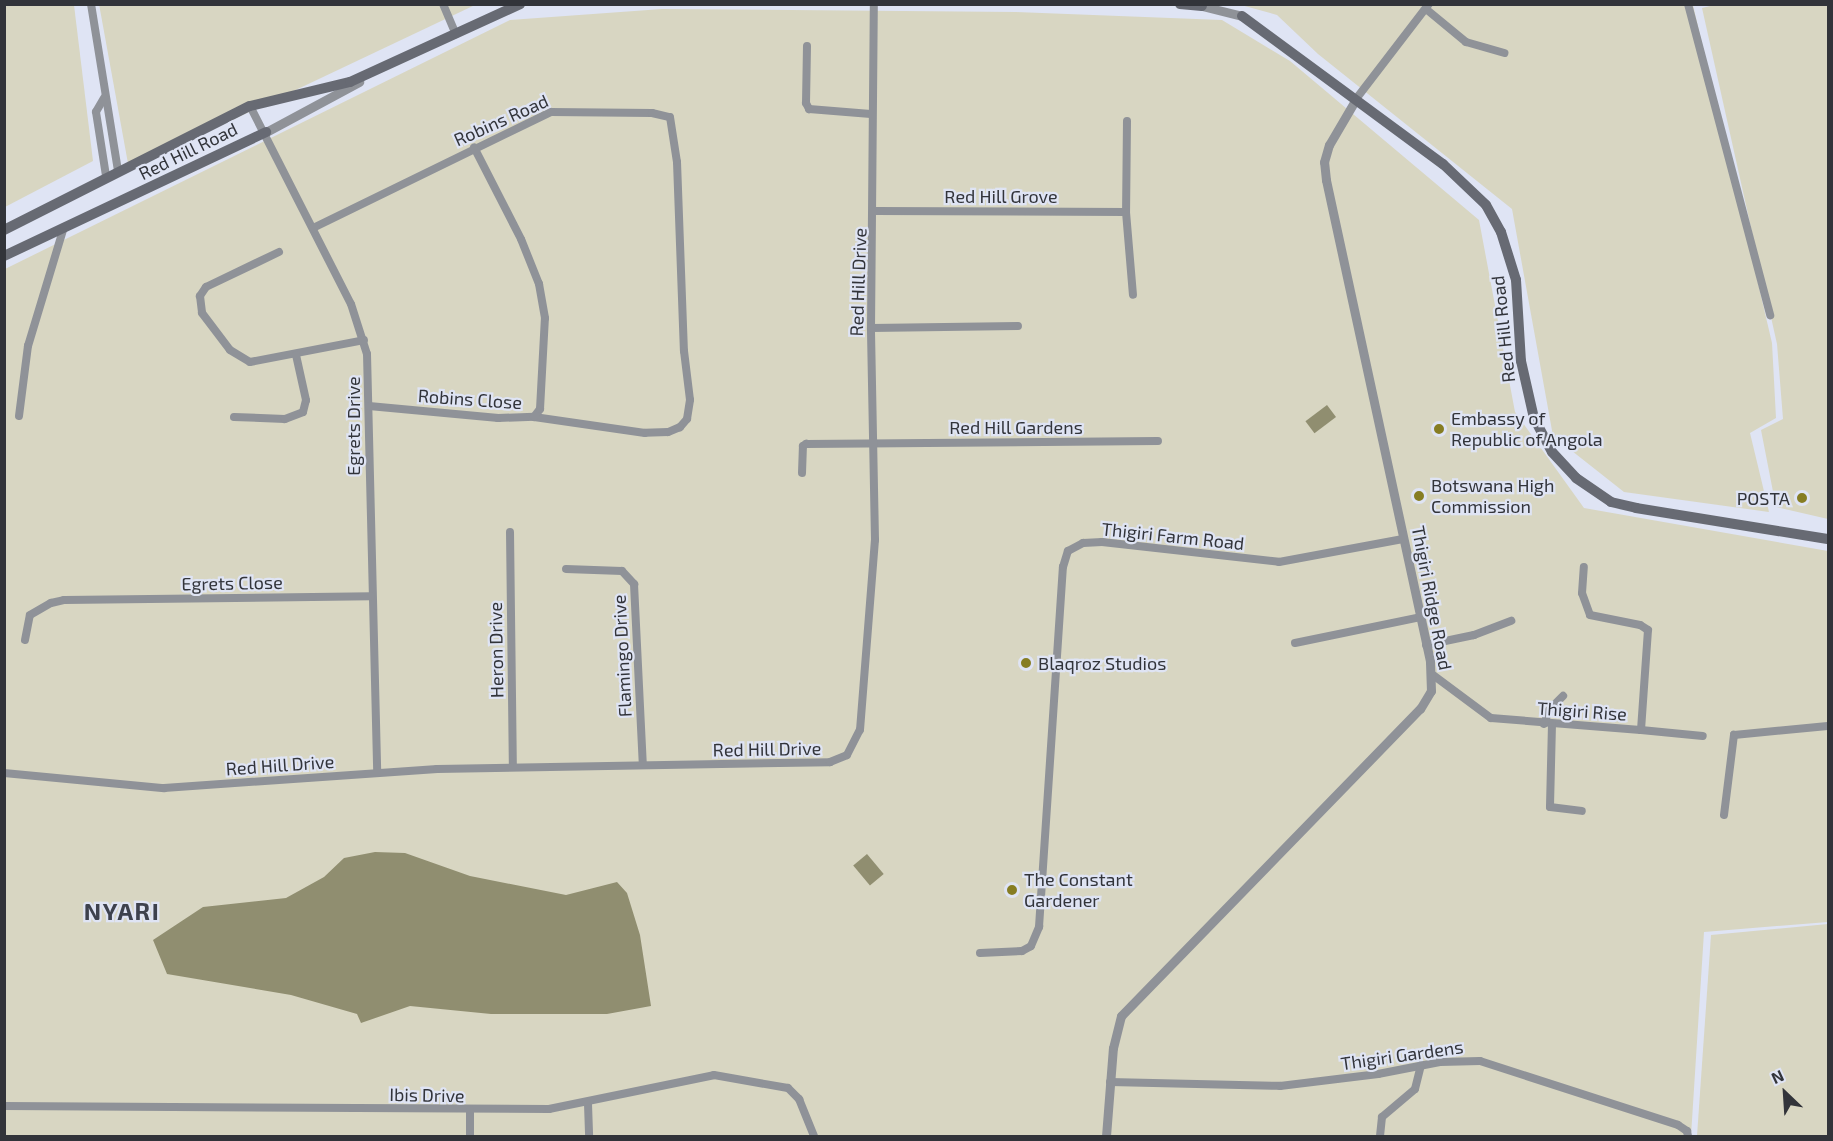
<!DOCTYPE html>
<style>
body{margin:0}
#map{position:relative;width:1833px;height:1141px;overflow:hidden;background:#dfe4f4;font-family:"Exo 2",sans-serif}
div>[style]{position:absolute}
[style*='--x']{left:calc(var(--x)*1px);top:calc(var(--y)*1px);width:calc(var(--w)*1px);rotate:calc(var(--a)*1deg)}
.green>*{inset:0;background:#d8d6c2}
.water>*{inset:0;background:#908e70;transform-origin:0 0}
.minor>*{height:8px;margin:-4px;padding:0 4px;transform-origin:4px;border-radius:4px;background:#8f9298}
.tertiary>*{height:9px;margin:-4.5px;padding:0 4.5px;transform-origin:4.5px;border-radius:4.5px;background:#8f9298}
.secondary>*{height:10px;margin:-5px;padding:0 5px;transform-origin:5px;border-radius:5px;background:#676a73}
.dots>*{width:16px;height:16px;translate:-50% -50%;box-sizing:border-box;border:3px solid #dfe4f4;border-radius:50%}
span{translate:-50% -50%;white-space:nowrap;text-align:center;line-height:1.15;-webkit-text-stroke:4.5px #dfe4f4;paint-order:stroke}
.street-label{font-size:18px;color:#32343a}
.poi-label{font-size:18px;color:#32343a}
.left{translate:0 -50%;text-align:left}
.right{translate:-100% -50%;text-align:right}
.district-label{font-size:24px;color:#3d414d;font-weight:700;letter-spacing:1.5px}
.frame{position:absolute;inset:0;border:6px solid #32343a;pointer-events:none}
.north{position:absolute;left:1755px;top:1063px;width:60px;height:60px;-webkit-text-stroke:4px #dfe4f4;paint-order:stroke;rotate:335deg;font-size:16px;font-weight:700;line-height:24px;text-align:center;color:#32343a}
.north::after{content:'';display:block;margin:auto;width:21px;height:27px;background:#32343a;clip-path:polygon(50% 0,100% 100%,50% 72%,0 100%)}
</style>
<div id="map">
<div class="green">
<i style="clip-path:polygon(5px 4px,74px 5px,93px 161px,5px 207px)"></i>
<i style="clip-path:polygon(99px 4px,475px 5px,129px 169px)"></i>
<i style="clip-path:polygon(1718px 4px,1828px 5px,1828px 519px,1776px 507px,1761px 430px,1783px 419px,1777px 344px,1702px 8px)"></i>
<i style="clip-path:polygon(1241px 5px,1693px 5px,1772px 343px,1776px 418px,1750px 433px,1769px 512px,1624px 492px,1553px 436px,1512px 209px,1318px 54px,1277px 15px)"></i>
<i style="clip-path:polygon(662px 9px,1016px 12px,1222px 20px,1290px 61px,1479px 220px,1515px 412px,1584px 508px,1828px 551px,1828px 922px,1704px 932px,1691px 1136px,5px 1136px,5px 269px,510px 20px)"></i>
<i style="clip-path:polygon(1828px 924px,1828px 1136px,1697px 1136px,1711px 935px)"></i>
</div>
<div class="water">
<i style="left:1327px;top:405px;width:15px;height:27px;rotate:53deg"></i>
<i style="clip-path:polygon(375px 852px,405px 853px,470px 876px,566px 895px,617px 882px,627px 893px,640px 935px,651px 1006px,607px 1014px,491px 1014px,410px 1006px,361px 1023px,357px 1014px,291px 995px,167px 974px,153px 940px,203px 907px,286px 898px,324px 877px,344px 858px)"></i>
<i style="left:867px;top:854px;width:26px;height:18px;rotate:50deg"></i>
</div>
<div class="minor">
<i style="--x:91;--y:4;--w:169;--a:80.8"></i>
<i style="--x:443;--y:4;--w:33;--a:67"></i>
<i style="--x:1688;--y:4;--w:322;--a:75.2"></i>
<i style="--x:1426;--y:9;--w:52;--a:39.5"></i>
<i style="--x:1466;--y:42;--w:40;--a:16"></i>
<i style="--x:807;--y:46;--w:57;--a:91"></i>
<i style="--x:806;--y:103;--w:7;--a:63"></i>
<i style="--x:809;--y:109;--w:62;--a:4.6"></i>
<i style="--x:104;--y:98;--w:16;--a:120"></i>
<i style="--x:96;--y:112;--w:65;--a:81.1"></i>
<i style="--x:1356;--y:99;--w:120;--a:-52.5"></i>
<i style="--x:250;--y:106;--w:222;--a:63"></i>
<i style="--x:351;--y:304;--w:52;--a:72.3"></i>
<i style="--x:367;--y:354;--w:419;--a:88.6"></i>
<i style="--x:1127;--y:121;--w:91;--a:90.6"></i>
<i style="--x:1126;--y:212;--w:83;--a:85.2"></i>
<i style="--x:875;--y:211;--w:251;--a:0.2"></i>
<i style="--x:313;--y:228;--w:265;--a:-26"></i>
<i style="--x:551;--y:112;--w:101;--a:0.6"></i>
<i style="--x:652;--y:113;--w:18;--a:13"></i>
<i style="--x:670;--y:117;--w:46;--a:81.2"></i>
<i style="--x:677;--y:162;--w:189;--a:87.9"></i>
<i style="--x:684;--y:351;--w:49;--a:83"></i>
<i style="--x:690;--y:400;--w:19;--a:99"></i>
<i style="--x:687;--y:419;--w:11;--a:131"></i>
<i style="--x:680;--y:427;--w:13;--a:157"></i>
<i style="--x:668;--y:432;--w:23;--a:178"></i>
<i style="--x:645;--y:433;--w:112;--a:-171.8"></i>
<i style="--x:279;--y:252;--w:81;--a:154.4"></i>
<i style="--x:206;--y:287;--w:11;--a:124"></i>
<i style="--x:200;--y:296;--w:17;--a:83"></i>
<i style="--x:202;--y:313;--w:46;--a:52.9"></i>
<i style="--x:230;--y:350;--w:23;--a:31"></i>
<i style="--x:250;--y:362;--w:116;--a:-10.9"></i>
<i style="--x:871;--y:328;--w:147;--a:-0.8"></i>
<i style="--x:369;--y:406;--w:130;--a:5.3"></i>
<i style="--x:498;--y:418;--w:36;--a:-2"></i>
<i style="--x:534;--y:417;--w:10;--a:-53"></i>
<i style="--x:540;--y:409;--w:91;--a:-86.9"></i>
<i style="--x:545;--y:318;--w:35;--a:-100"></i>
<i style="--x:539;--y:284;--w:48;--a:-111.8"></i>
<i style="--x:521;--y:239;--w:103;--a:-117.1"></i>
<i style="--x:19;--y:416;--w:71;--a:-82.7"></i>
<i style="--x:28;--y:346;--w:124;--a:-73.2"></i>
<i style="--x:234;--y:417;--w:51;--a:2.2"></i>
<i style="--x:285;--y:419;--w:19;--a:-21"></i>
<i style="--x:303;--y:412;--w:12;--a:-76"></i>
<i style="--x:306;--y:400;--w:46;--a:-102.5"></i>
<i style="--x:802;--y:473;--w:27;--a:-88"></i>
<i style="--x:803;--y:446;--w:4;--a:-34"></i>
<i style="--x:806;--y:444;--w:352;--a:-0.5"></i>
<i style="--x:510;--y:532;--w:235;--a:89.3"></i>
<i style="--x:566;--y:569;--w:56;--a:2"></i>
<i style="--x:622;--y:571;--w:18;--a:47"></i>
<i style="--x:634;--y:584;--w:181;--a:87.2"></i>
<i style="--x:25;--y:640;--w:25;--a:-79"></i>
<i style="--x:30;--y:615;--w:24;--a:-30"></i>
<i style="--x:51;--y:603;--w:13;--a:-13"></i>
<i style="--x:64;--y:600;--w:307;--a:-0.7"></i>
<i style="--x:1295;--y:643;--w:128;--a:-11.7"></i>
<i style="--x:1426;--y:645;--w:49;--a:-11.8"></i>
<i style="--x:1474;--y:635;--w:40;--a:-21"></i>
<i style="--x:1433;--y:675;--w:72;--a:36.6"></i>
<i style="--x:1491;--y:718;--w:150;--a:4.6"></i>
<i style="--x:1641;--y:730;--w:100;--a:-86"></i>
<i style="--x:1648;--y:630;--w:9;--a:-148"></i>
<i style="--x:1640;--y:625;--w:51;--a:-168.7"></i>
<i style="--x:1590;--y:615;--w:23;--a:-110"></i>
<i style="--x:1582;--y:593;--w:26;--a:-86"></i>
<i style="--x:1544;--y:724;--w:15;--a:-70"></i>
<i style="--x:1549;--y:710;--w:20;--a:-45"></i>
<i style="--x:1552;--y:724;--w:83;--a:91.4"></i>
<i style="--x:1550;--y:807;--w:32;--a:7"></i>
<i style="--x:1641;--y:730;--w:62;--a:5.5"></i>
<i style="--x:4;--y:773;--w:161;--a:5.4"></i>
<i style="--x:164;--y:788;--w:274;--a:-4"></i>
<i style="--x:437;--y:769;--w:393;--a:-1"></i>
<i style="--x:830;--y:762;--w:18;--a:-22"></i>
<i style="--x:847;--y:755;--w:28;--a:-63"></i>
<i style="--x:860;--y:730;--w:191;--a:-85.5"></i>
<i style="--x:875;--y:540;--w:212;--a:-91.1"></i>
<i style="--x:871;--y:328;--w:324;--a:-89.5"></i>
<i style="--x:1724;--y:815;--w:81;--a:-82.9"></i>
<i style="--x:1734;--y:735;--w:94;--a:-5.5"></i>
<i style="--x:980;--y:953;--w:42;--a:-2.7"></i>
<i style="--x:1022;--y:951;--w:10;--a:-29"></i>
<i style="--x:1031;--y:946;--w:21;--a:-67"></i>
<i style="--x:1039;--y:927;--w:361;--a:-86.2"></i>
<i style="--x:1063;--y:567;--w:17;--a:-73"></i>
<i style="--x:1068;--y:551;--w:17;--a:-28"></i>
<i style="--x:1083;--y:543;--w:19;--a:-3"></i>
<i style="--x:1102;--y:542;--w:178;--a:6.4"></i>
<i style="--x:1279;--y:562;--w:126;--a:-10.5"></i>
<i style="--x:1110;--y:1082;--w:170;--a:1.3"></i>
<i style="--x:1280;--y:1086;--w:99;--a:-7"></i>
<i style="--x:1378;--y:1074;--w:63;--a:-11"></i>
<i style="--x:1440;--y:1062;--w:40;--a:-1.4"></i>
<i style="--x:1480;--y:1061;--w:208;--a:17.9"></i>
<i style="--x:1678;--y:1125;--w:11;--a:34"></i>
<i style="--x:1687;--y:1131;--w:5;--a:79"></i>
<i style="--x:588;--y:1104;--w:32;--a:88"></i>
<i style="--x:4;--y:1106;--w:545;--a:0.32"></i>
<i style="--x:549;--y:1109;--w:168;--a:-11.6"></i>
<i style="--x:714;--y:1075;--w:75;--a:10"></i>
<i style="--x:788;--y:1088;--w:16;--a:45"></i>
<i style="--x:799;--y:1099;--w:40;--a:68"></i>
<i style="--x:470;--y:1110;--w:26;--a:90"></i>
<i style="--x:1380;--y:1136;--w:19;--a:-84"></i>
<i style="--x:1382;--y:1117;--w:43;--a:-40.3"></i>
<i style="--x:1415;--y:1089;--w:25;--a:-76"></i>
</div>
<div class="tertiary">
<i style="--x:1202;--y:6;--w:41;--a:14"></i>
<i style="--x:266;--y:132;--w:106;--a:-28.3"></i>
<i style="--x:1106;--y:1136;--w:88;--a:-85.5"></i>
<i style="--x:1113;--y:1048;--w:33;--a:-76"></i>
<i style="--x:1121;--y:1016;--w:429;--a:-45.8"></i>
<i style="--x:1420;--y:709;--w:21;--a:-59"></i>
<i style="--x:1431;--y:691;--w:30;--a:-92"></i>
<i style="--x:1430;--y:661;--w:492;--a:-102.2"></i>
<i style="--x:1326;--y:180;--w:18;--a:-96"></i>
<i style="--x:1324;--y:162;--w:18;--a:-74"></i>
<i style="--x:1329;--y:145;--w:53;--a:-59.6"></i>
</div>
<div class="secondary">
<i style="--x:1180;--y:4;--w:22;--a:5"></i>
<i style="--x:1242;--y:16;--w:250;--a:36.4"></i>
<i style="--x:1443;--y:164;--w:59;--a:43.6"></i>
<i style="--x:1486;--y:205;--w:31;--a:61"></i>
<i style="--x:1501;--y:232;--w:50;--a:72.6"></i>
<i style="--x:1516;--y:280;--w:81;--a:86.5"></i>
<i style="--x:1521;--y:361;--w:58;--a:77.2"></i>
<i style="--x:1534;--y:418;--w:38;--a:62"></i>
<i style="--x:1552;--y:452;--w:35;--a:47"></i>
<i style="--x:1576;--y:478;--w:42;--a:34.4"></i>
<i style="--x:1611;--y:502;--w:26;--a:13"></i>
<i style="--x:1636;--y:508;--w:194;--a:9.2"></i>
<i style="--x:4;--y:230;--w:275;--a:-26.8"></i>
<i style="--x:250;--y:106;--w:103;--a:-13.5"></i>
<i style="--x:350;--y:82;--w:187;--a:-24.6"></i>
<i style="--x:4;--y:256;--w:290;--a:-25.3"></i>
</div>
<div class="dots">
<i style="left:1439px;top:429px;background:#867d23"></i>
<i style="left:1419px;top:496px;background:#867d23"></i>
<i style="left:1802px;top:498px;background:#867d23"></i>
<i style="left:1026px;top:663px;background:#867d23"></i>
<i style="left:1012px;top:890px;background:#867d23"></i>
</div>
<div class="street-label">
<span style="left:501px;top:120px;rotate:-24deg">Robins Road</span>
<span style="left:188px;top:151px;rotate:-26deg">Red Hill Road</span>
<span style="left:1001px;top:196px">Red Hill Grove</span>
<span style="left:858px;top:282px;rotate:-88deg">Red Hill Drive</span>
<span style="left:1503px;top:329px;rotate:-96deg">Red Hill Road</span>
<span style="left:470px;top:399px;rotate:4deg">Robins Close</span>
<span style="left:353px;top:426px;rotate:-90deg">Egrets Drive</span>
<span style="left:1016px;top:427px">Red Hill Gardens</span>
<span style="left:1173px;top:536px;rotate:6deg">Thigiri Farm Road</span>
<span style="left:232px;top:583px;rotate:-1deg">Egrets Close</span>
<span style="left:1432px;top:598px;rotate:79deg">Thigiri Ridge Road</span>
<span style="left:496px;top:650px;rotate:-91deg">Heron Drive</span>
<span style="left:622px;top:656px;rotate:-93deg">Flamingo Drive</span>
<span style="left:1582px;top:711px;rotate:4deg">Thigiri Rise</span>
<span style="left:767px;top:749px;rotate:-1deg">Red Hill Drive</span>
<span style="left:280px;top:765px;rotate:-4deg">Red Hill Drive</span>
<span style="left:1402px;top:1055px;rotate:-8deg">Thigiri Gardens</span>
<span style="left:427px;top:1095px;rotate:1deg">Ibis Drive</span>
</div>
<div class="poi-label">
<span class="left" style="left:1451px;top:429px">Embassy of<br>Republic of Angola</span>
<span class="left" style="left:1431px;top:496px">Botswana High<br>Commission</span>
<span class="right" style="left:1790px;top:498px">POSTA</span>
<span class="left" style="left:1038px;top:663px">Blaqroz Studios</span>
<span class="left" style="left:1024px;top:890px">The Constant<br>Gardener</span>
</div>
<div class="district-label">
<span style="left:122px;top:911px">NYARI</span>
</div>
<div class="frame"></div>
<div class="north">N</div>
</div>
